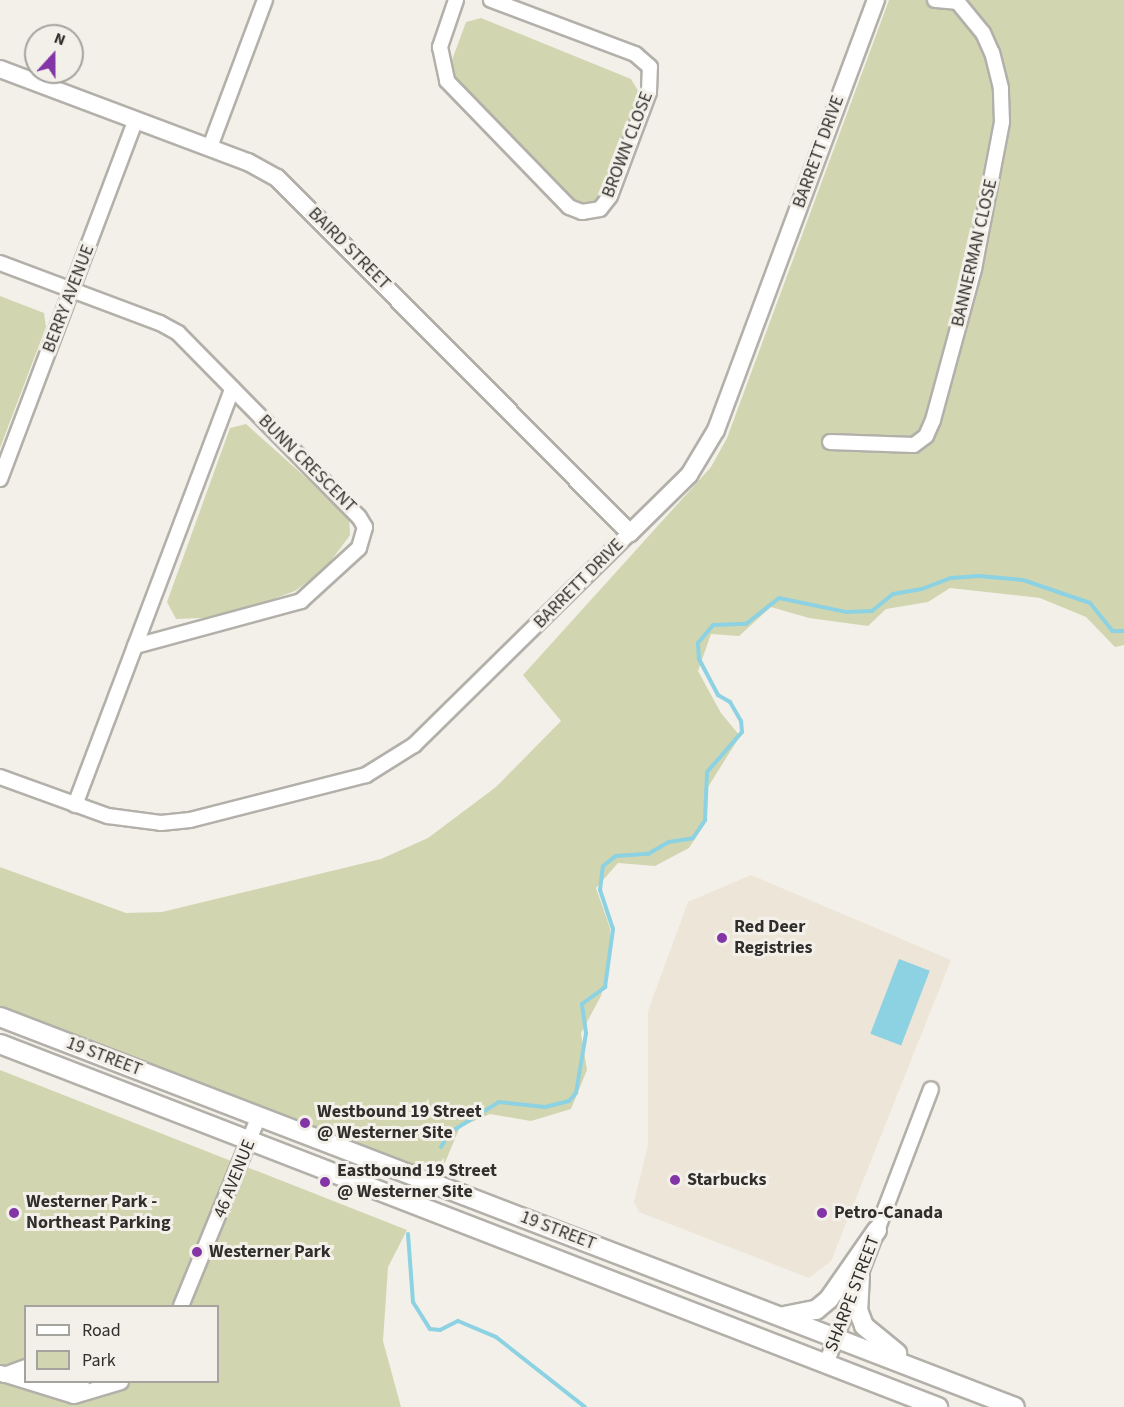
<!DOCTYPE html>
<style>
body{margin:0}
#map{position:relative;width:1124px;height:1407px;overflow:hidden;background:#f3f0e9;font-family:"Source Sans 3",sans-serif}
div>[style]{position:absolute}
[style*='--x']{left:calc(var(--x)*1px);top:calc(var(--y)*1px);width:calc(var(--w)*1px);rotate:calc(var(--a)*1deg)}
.built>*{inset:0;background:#ede5d8}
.green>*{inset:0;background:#d1d6b0}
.water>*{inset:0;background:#8cd2e3;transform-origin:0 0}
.stream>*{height:4px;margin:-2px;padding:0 2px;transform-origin:2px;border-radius:2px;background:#8cd2e3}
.roads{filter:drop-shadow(2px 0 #b3b0aa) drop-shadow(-2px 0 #b3b0aa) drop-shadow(0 2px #b3b0aa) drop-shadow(0 -2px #b3b0aa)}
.minor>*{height:14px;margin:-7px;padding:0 7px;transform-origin:7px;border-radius:7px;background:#fff}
.tertiary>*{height:16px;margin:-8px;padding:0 8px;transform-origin:8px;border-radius:8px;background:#fff}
.secondary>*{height:18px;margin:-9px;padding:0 9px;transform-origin:9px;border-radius:9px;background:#fff}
.dots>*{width:16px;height:16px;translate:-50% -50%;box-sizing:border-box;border:3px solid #f3f0e9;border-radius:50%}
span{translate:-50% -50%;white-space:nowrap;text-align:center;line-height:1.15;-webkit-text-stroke:6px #f3f0e9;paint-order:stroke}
.street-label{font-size:18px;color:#302f2d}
.poi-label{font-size:18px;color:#302f2d;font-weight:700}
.left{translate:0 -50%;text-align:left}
.legend{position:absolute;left:24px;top:1305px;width:195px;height:78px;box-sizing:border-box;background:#f3f0e9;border:2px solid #a5a39e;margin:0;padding:8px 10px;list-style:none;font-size:18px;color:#302f2d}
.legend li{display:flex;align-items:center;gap:12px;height:30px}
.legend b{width:30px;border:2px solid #a5a39e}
.north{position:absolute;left:24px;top:24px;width:60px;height:60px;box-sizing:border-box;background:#f3f0e9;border:2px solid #a5a39e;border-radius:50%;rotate:21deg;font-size:16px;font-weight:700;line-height:24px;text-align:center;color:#302f2d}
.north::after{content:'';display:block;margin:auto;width:21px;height:27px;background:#8335a6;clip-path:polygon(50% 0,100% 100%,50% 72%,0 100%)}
</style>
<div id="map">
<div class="built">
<i style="clip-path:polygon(751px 875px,951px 960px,831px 1261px,809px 1278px,639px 1212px,634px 1202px,648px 1145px,648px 1011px,688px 902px)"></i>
</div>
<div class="green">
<i style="clip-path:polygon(889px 0,1124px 0,1124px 645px,1115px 647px,1086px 617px,1040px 598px,950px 588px,928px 602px,886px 609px,868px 626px,809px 618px,771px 607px,739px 636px,711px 634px,698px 671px,721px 713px,740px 736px,708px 787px,706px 822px,689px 848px,655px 866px,618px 863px,596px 888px,610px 928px,611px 954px,601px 996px,581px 1033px,587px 1070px,571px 1109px,531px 1121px,490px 1114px,460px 1127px,438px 1179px,0 1008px,0 867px,126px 913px,162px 912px,381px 859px,428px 838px,496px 787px,561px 721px,523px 675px,711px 467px,727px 438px)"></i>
<i style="clip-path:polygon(481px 18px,631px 79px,640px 94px,602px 197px,586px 211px,574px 209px,456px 89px,452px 60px,466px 22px)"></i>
<i style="clip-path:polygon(0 296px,44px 313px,46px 327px,0 448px)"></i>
<i style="clip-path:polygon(246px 424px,349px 516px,350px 535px,325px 569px,295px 591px,225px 617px,176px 619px,167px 602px,230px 428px)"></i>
<i style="clip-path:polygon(evenodd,0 1070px,407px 1230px,388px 1267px,383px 1341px,401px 1407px,0 1407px,0 1070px,26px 1306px,218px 1306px,218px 1382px,26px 1382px,26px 1306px)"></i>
</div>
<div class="water">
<i style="left:899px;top:959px;width:33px;height:80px;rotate:21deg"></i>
</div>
<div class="stream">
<i style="--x:441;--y:1147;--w:16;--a:-60"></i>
<i style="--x:449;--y:1133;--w:59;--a:-31.8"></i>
<i style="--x:499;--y:1102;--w:46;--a:6.2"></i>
<i style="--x:545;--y:1107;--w:25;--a:-14"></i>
<i style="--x:569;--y:1101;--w:11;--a:-49"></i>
<i style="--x:576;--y:1093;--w:61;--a:-80.5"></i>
<i style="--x:586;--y:1033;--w:29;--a:-98"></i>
<i style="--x:582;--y:1004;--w:29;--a:-36"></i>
<i style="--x:605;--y:987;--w:59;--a:-82.1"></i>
<i style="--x:613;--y:929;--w:41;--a:-108.4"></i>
<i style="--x:600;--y:890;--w:24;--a:-83"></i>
<i style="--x:603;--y:866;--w:16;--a:-38"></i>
<i style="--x:616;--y:856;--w:32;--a:-4"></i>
<i style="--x:648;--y:854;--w:24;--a:-30"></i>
<i style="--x:669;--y:842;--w:24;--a:-9"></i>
<i style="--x:693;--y:838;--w:22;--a:-56"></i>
<i style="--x:705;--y:820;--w:48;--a:-87.6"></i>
<i style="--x:707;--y:772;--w:53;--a:-48.8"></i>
<i style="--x:742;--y:732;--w:11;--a:-95"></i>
<i style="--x:741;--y:721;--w:22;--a:-120"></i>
<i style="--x:730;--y:702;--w:14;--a:-150"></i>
<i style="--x:718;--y:695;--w:41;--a:-117.8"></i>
<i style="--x:699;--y:659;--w:16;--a:-94"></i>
<i style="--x:698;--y:643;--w:23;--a:-50"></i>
<i style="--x:713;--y:625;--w:33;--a:-2"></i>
<i style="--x:746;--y:624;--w:42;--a:-38.2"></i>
<i style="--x:779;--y:598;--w:68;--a:11.8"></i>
<i style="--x:846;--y:612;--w:26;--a:-2"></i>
<i style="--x:872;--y:611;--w:27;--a:-39"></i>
<i style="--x:893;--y:594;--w:29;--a:-10"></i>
<i style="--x:922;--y:589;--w:31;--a:-21"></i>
<i style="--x:951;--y:578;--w:28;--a:-4"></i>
<i style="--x:979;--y:576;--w:44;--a:5.2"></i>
<i style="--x:1023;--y:580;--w:71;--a:18.9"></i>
<i style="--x:1090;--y:603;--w:36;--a:51"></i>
<i style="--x:1113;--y:631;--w:11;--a:0"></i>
<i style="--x:408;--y:1234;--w:68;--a:85.8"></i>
<i style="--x:413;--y:1302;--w:32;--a:58"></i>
<i style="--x:430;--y:1329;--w:10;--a:6"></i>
<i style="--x:440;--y:1330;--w:20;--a:-27"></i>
<i style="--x:458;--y:1321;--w:41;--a:22.8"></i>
<i style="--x:496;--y:1337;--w:113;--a:38.2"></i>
</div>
<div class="roads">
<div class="minor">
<i style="--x:456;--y:0;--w:50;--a:108.8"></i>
<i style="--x:440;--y:47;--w:35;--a:78"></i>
<i style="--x:447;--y:81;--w:175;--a:45.9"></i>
<i style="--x:569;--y:207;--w:14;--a:21"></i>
<i style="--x:582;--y:212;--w:18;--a:-9"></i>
<i style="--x:600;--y:209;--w:16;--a:-52"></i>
<i style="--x:610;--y:196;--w:111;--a:-69.4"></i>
<i style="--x:649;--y:92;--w:25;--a:-88"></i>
<i style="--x:650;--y:67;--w:20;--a:-139"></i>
<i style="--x:635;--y:54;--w:154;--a:-159.4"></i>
<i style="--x:935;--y:0;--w:22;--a:5"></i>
<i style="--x:210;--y:147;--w:157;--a:-69.5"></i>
<i style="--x:0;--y:263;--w:171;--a:20.6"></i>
<i style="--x:160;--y:323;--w:21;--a:29"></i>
<i style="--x:178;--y:333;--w:258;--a:45.5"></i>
<i style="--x:359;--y:517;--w:12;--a:59"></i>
<i style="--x:365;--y:527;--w:22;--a:106"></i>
<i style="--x:359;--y:548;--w:79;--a:137.6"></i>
<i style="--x:301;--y:601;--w:172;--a:164.8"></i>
<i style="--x:830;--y:442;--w:84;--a:2"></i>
<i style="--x:914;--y:445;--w:15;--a:-37"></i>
<i style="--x:926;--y:436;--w:17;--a:-66"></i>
<i style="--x:933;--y:420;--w:156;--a:-74.8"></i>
<i style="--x:974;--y:269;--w:150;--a:-79.2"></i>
<i style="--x:1002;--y:122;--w:34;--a:-92"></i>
<i style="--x:1001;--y:88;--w:36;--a:-104"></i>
<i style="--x:992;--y:53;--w:22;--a:-114"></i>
<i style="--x:983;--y:33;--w:43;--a:-129.3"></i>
<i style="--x:0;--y:479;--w:384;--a:-69.3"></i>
<i style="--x:0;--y:777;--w:115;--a:19.9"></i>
<i style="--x:108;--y:816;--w:53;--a:7.5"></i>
<i style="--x:161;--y:823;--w:29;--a:-6"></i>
<i style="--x:190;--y:820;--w:182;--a:-14.3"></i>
<i style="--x:366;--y:775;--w:57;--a:-32"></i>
<i style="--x:414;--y:745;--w:303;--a:-44.5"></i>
<i style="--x:75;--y:805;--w:445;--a:-69.3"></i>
<i style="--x:181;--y:1306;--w:205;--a:-67.7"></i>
<i style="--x:826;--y:1364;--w:294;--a:-69.1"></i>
<i style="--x:0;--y:1373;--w:77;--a:17.3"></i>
<i style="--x:74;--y:1396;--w:49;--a:-16.6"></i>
<i style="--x:4;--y:1375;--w:23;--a:-20"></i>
<i style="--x:42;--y:1382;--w:40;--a:0"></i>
</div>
<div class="tertiary">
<i style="--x:0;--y:69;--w:265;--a:20.6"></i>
<i style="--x:248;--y:162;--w:33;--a:29"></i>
<i style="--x:277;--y:178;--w:501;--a:45.16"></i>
<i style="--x:630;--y:533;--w:83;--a:-44.5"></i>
<i style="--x:689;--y:475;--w:52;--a:-59"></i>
<i style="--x:716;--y:430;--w:459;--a:-69.6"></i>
</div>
<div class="secondary">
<i style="--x:0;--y:1017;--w:1087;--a:21.02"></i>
<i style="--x:0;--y:1044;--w:1006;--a:21.16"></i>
<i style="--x:860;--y:1275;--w:35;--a:93"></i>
<i style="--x:858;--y:1310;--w:17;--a:69"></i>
<i style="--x:864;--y:1326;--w:43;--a:39.3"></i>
<i style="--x:784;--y:1316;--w:33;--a:-11"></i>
<i style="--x:816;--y:1310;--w:17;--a:-40"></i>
<i style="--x:829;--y:1299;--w:84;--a:-55.2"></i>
</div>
</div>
<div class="dots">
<i style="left:722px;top:938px;background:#8335a6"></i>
<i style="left:305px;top:1123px;background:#8335a6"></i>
<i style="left:675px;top:1180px;background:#8335a6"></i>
<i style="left:325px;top:1182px;background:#8335a6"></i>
<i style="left:14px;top:1213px;background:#8335a6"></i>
<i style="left:822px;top:1213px;background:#8335a6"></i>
<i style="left:197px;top:1252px;background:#8335a6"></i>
</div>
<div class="street-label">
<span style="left:628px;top:145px;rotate:-69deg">BROWN CLOSE</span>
<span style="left:819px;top:152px;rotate:-70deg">BARRETT DRIVE</span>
<span style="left:349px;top:249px;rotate:45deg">BAIRD STREET</span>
<span style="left:975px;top:253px;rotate:-77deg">BANNERMAN CLOSE</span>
<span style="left:69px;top:299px;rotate:-69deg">BERRY AVENUE</span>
<span style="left:307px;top:464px;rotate:45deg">BUNN CRESCENT</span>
<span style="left:579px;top:584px;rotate:-45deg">BARRETT DRIVE</span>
<span style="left:104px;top:1057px;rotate:21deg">19 STREET</span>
<span style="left:235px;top:1179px;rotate:-68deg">46 AVENUE</span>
<span style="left:558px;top:1231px;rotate:21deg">19 STREET</span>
<span style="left:853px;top:1294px;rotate:-69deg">SHARPE STREET</span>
</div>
<div class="poi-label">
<span class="left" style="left:734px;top:938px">Red Deer<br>Registries</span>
<span class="left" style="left:317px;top:1123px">Westbound 19 Street<br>@ Westerner Site</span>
<span class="left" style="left:337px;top:1182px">Eastbound 19 Street<br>@ Westerner Site</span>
<span class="left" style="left:687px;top:1180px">Starbucks</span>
<span class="left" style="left:26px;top:1213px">Westerner Park -<br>Northeast Parking</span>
<span class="left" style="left:834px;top:1213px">Petro-Canada</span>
<span class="left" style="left:209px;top:1252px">Westerner Park</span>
</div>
<ul class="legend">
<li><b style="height:8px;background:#fff"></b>Road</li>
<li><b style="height:16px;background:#d1d6b0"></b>Park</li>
</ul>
<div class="north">N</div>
</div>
